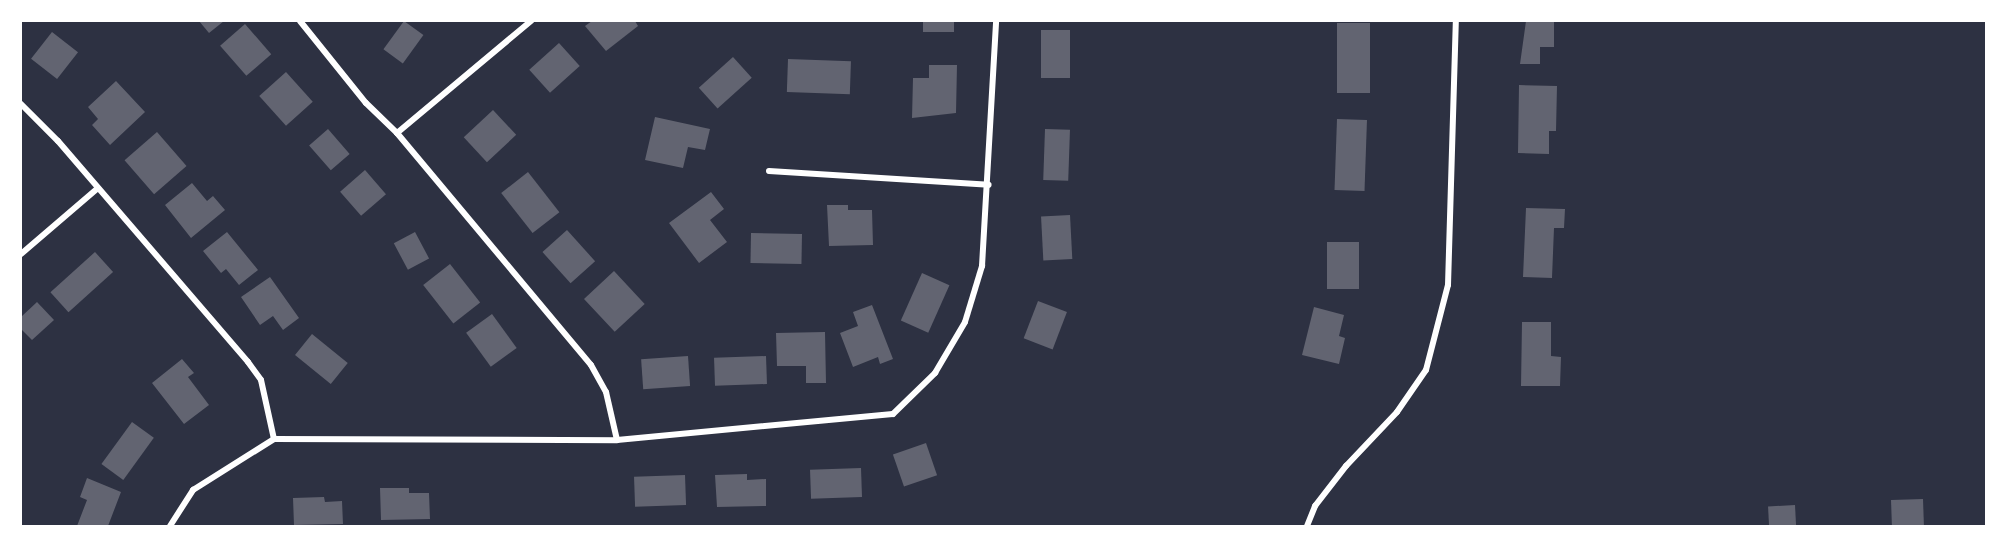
<!DOCTYPE html>
<style>
body{margin:0}
#map{position:relative;width:2007px;height:547px;overflow:hidden;background:#2d3142;font-family:"Space Grotesk",sans-serif}
div>[style]{position:absolute}
[style*='--x']{left:calc(var(--x)*1px);top:calc(var(--y)*1px);width:calc(var(--w)*1px);rotate:calc(var(--a)*1deg)}
.building>*{inset:0;background:#626471;transform-origin:0 0}
.minor>*{height:6px;margin:-3px;padding:0 3px;transform-origin:3px;border-radius:3px;background:#fff}
span{translate:-50% -50%;white-space:nowrap;text-align:center;line-height:1.15;-webkit-text-stroke:4.5px #fff;paint-order:stroke}
.frame{position:absolute;inset:0;border:22px solid #fff;pointer-events:none}
</style>
<div id="map">
<div class="building">
<i style="clip-path:polygon(199px 21px,224px 21px,209px 33px)"></i>
<i style="left:404px;top:21px;width:24px;height:35px;rotate:36deg"></i>
<i style="clip-path:polygon(592px 21px,635px 21px,638px 26px,606px 51px,585px 26px)"></i>
<i style="left:923px;top:21px;width:31px;height:11px"></i>
<i style="clip-path:polygon(1526px 21px,1554px 21px,1554px 47px,1540px 47px,1540px 64px,1520px 64px)"></i>
<i style="left:1337px;top:23px;width:33px;height:70px"></i>
<i style="left:245px;top:24px;width:40px;height:33px;rotate:49deg"></i>
<i style="left:1041px;top:30px;width:29px;height:48px"></i>
<i style="left:52px;top:32px;width:33px;height:34px;rotate:38deg"></i>
<i style="left:559px;top:43px;width:31px;height:40px;rotate:48deg"></i>
<i style="left:733px;top:57px;width:28px;height:46px;rotate:48deg"></i>
<i style="left:788px;top:59px;width:63px;height:33px;rotate:2deg"></i>
<i style="clip-path:polygon(929px 65px,957px 65px,956px 113px,912px 118px,913px 78px,929px 78px)"></i>
<i style="left:286px;top:72px;width:40px;height:36px;rotate:48deg"></i>
<i style="clip-path:polygon(116px 81px,145px 112px,110px 145px,92px 125px,98px 119px,88px 107px)"></i>
<i style="clip-path:polygon(1519px 85px,1557px 86px,1556px 131px,1549px 131px,1549px 154px,1518px 153px)"></i>
<i style="left:493px;top:110px;width:34px;height:40px;rotate:47deg"></i>
<i style="clip-path:polygon(655px 117px,710px 129px,705px 150px,688px 147px,683px 168px,645px 160px)"></i>
<i style="left:1337px;top:119px;width:30px;height:71px;rotate:2deg"></i>
<i style="left:328px;top:129px;width:33px;height:25px;rotate:49deg"></i>
<i style="left:1045px;top:129px;width:25px;height:51px;rotate:2deg"></i>
<i style="left:157px;top:132px;width:45px;height:43px;rotate:49deg"></i>
<i style="left:365px;top:170px;width:32px;height:33px;rotate:49deg"></i>
<i style="left:528px;top:172px;width:51px;height:34px;rotate:52deg"></i>
<i style="clip-path:polygon(192px 183px,207px 201px,213px 196px,225px 210px,191px 238px,165px 205px)"></i>
<i style="clip-path:polygon(711px 192px,724px 209px,710px 220px,727px 242px,699px 263px,669px 223px)"></i>
<i style="clip-path:polygon(827px 205px,848px 205px,848px 210px,872px 210px,873px 245px,829px 246px)"></i>
<i style="clip-path:polygon(1526px 208px,1565px 209px,1564px 228px,1554px 228px,1552px 278px,1523px 277px)"></i>
<i style="left:1070px;top:215px;width:44px;height:29px;rotate:87deg"></i>
<i style="left:567px;top:230px;width:42px;height:33px;rotate:48deg"></i>
<i style="clip-path:polygon(227px 232px,258px 270px,239px 285px,226px 269px,221px 273px,203px 251px)"></i>
<i style="left:415px;top:232px;width:30px;height:24px;rotate:62deg"></i>
<i style="left:751px;top:233px;width:51px;height:30px;rotate:1deg"></i>
<i style="left:1327px;top:242px;width:32px;height:47px"></i>
<i style="left:95px;top:252px;width:27px;height:60px;rotate:48deg"></i>
<i style="left:450px;top:264px;width:49px;height:34px;rotate:52deg"></i>
<i style="left:614px;top:271px;width:45px;height:41px;rotate:47deg"></i>
<i style="left:922px;top:273px;width:30px;height:52px;rotate:24deg"></i>
<i style="clip-path:polygon(270px 277px,299px 318px,283px 330px,273px 316px,260px 325px,241px 297px)"></i>
<i style="left:1038px;top:301px;width:31px;height:40px;rotate:21deg"></i>
<i style="clip-path:polygon(37px 302px,54px 320px,32px 340px,21px 329px,21px 317px)"></i>
<i style="clip-path:polygon(872px 305px,893px 359px,880px 364px,878px 357px,853px 367px,840px 333px,858px 326px,853px 312px)"></i>
<i style="clip-path:polygon(1314px 307px,1344px 315px,1339px 336px,1345px 338px,1339px 364px,1302px 355px)"></i>
<i style="left:492px;top:314px;width:42px;height:32px;rotate:54deg"></i>
<i style="clip-path:polygon(1522px 322px,1551px 322px,1551px 356px,1561px 357px,1560px 386px,1521px 386px)"></i>
<i style="clip-path:polygon(825px 332px,826px 383px,806px 383px,806px 366px,777px 366px,776px 333px)"></i>
<i style="left:312px;top:334px;width:46px;height:27px;rotate:39deg"></i>
<i style="left:688px;top:356px;width:30px;height:47px;rotate:86deg"></i>
<i style="left:766px;top:356px;width:28px;height:52px;rotate:88deg"></i>
<i style="clip-path:polygon(182px 359px,194px 373px,188px 377px,209px 405px,184px 424px,152px 383px)"></i>
<i style="left:132px;top:422px;width:27px;height:52px;rotate:36deg"></i>
<i style="left:926px;top:443px;width:34px;height:35px;rotate:71deg"></i>
<i style="left:861px;top:468px;width:29px;height:51px;rotate:88deg"></i>
<i style="clip-path:polygon(747px 474px,747px 480px,766px 479px,766px 506px,717px 507px,715px 475px)"></i>
<i style="left:685px;top:475px;width:30px;height:51px;rotate:88deg"></i>
<i style="clip-path:polygon(87px 478px,121px 492px,108px 526px,77px 526px,87px 500px,80px 497px)"></i>
<i style="clip-path:polygon(380px 488px,409px 488px,409px 493px,429px 493px,430px 519px,381px 520px)"></i>
<i style="clip-path:polygon(324px 497px,325px 502px,342px 501px,343px 524px,294px 525px,293px 498px)"></i>
<i style="left:1923px;top:499px;width:26px;height:32px;rotate:88deg"></i>
<i style="left:1795px;top:505px;width:21px;height:27px;rotate:87deg"></i>
</div>
<div class="minor">
<i style="--x:300;--y:21;--w:105;--a:51.2"></i>
<i style="--x:366;--y:103;--w:43;--a:44.1"></i>
<i style="--x:397;--y:133;--w:302;--a:50.1"></i>
<i style="--x:591;--y:365;--w:31;--a:61"></i>
<i style="--x:606;--y:392;--w:49;--a:77.1"></i>
<i style="--x:21;--y:104;--w:52;--a:45"></i>
<i style="--x:58;--y:141;--w:291;--a:49.3"></i>
<i style="--x:248;--y:362;--w:22;--a:54"></i>
<i style="--x:261;--y:380;--w:60;--a:77.6"></i>
<i style="--x:397;--y:133;--w:175;--a:-39.9"></i>
<i style="--x:769;--y:171;--w:220;--a:3.6"></i>
<i style="--x:21;--y:254;--w:101;--a:-40.6"></i>
<i style="--x:170;--y:526;--w:43;--a:-57.4"></i>
<i style="--x:193;--y:490;--w:96;--a:-32.2"></i>
<i style="--x:274;--y:439;--w:343;--a:0.2"></i>
<i style="--x:617;--y:440;--w:277;--a:-5.4"></i>
<i style="--x:893;--y:414;--w:59;--a:-44.3"></i>
<i style="--x:935;--y:373;--w:59;--a:-59.5"></i>
<i style="--x:965;--y:322;--w:59;--a:-73.1"></i>
<i style="--x:982;--y:266;--w:245;--a:-86.7"></i>
<i style="--x:1307;--y:526;--w:22;--a:-68"></i>
<i style="--x:1315;--y:506;--w:51;--a:-52.2"></i>
<i style="--x:1346;--y:466;--w:74;--a:-46.6"></i>
<i style="--x:1397;--y:412;--w:51;--a:-55.4"></i>
<i style="--x:1426;--y:370;--w:88;--a:-75.5"></i>
<i style="--x:1448;--y:285;--w:264;--a:-88.3"></i>
</div>
<div class="frame"></div>
</div>
